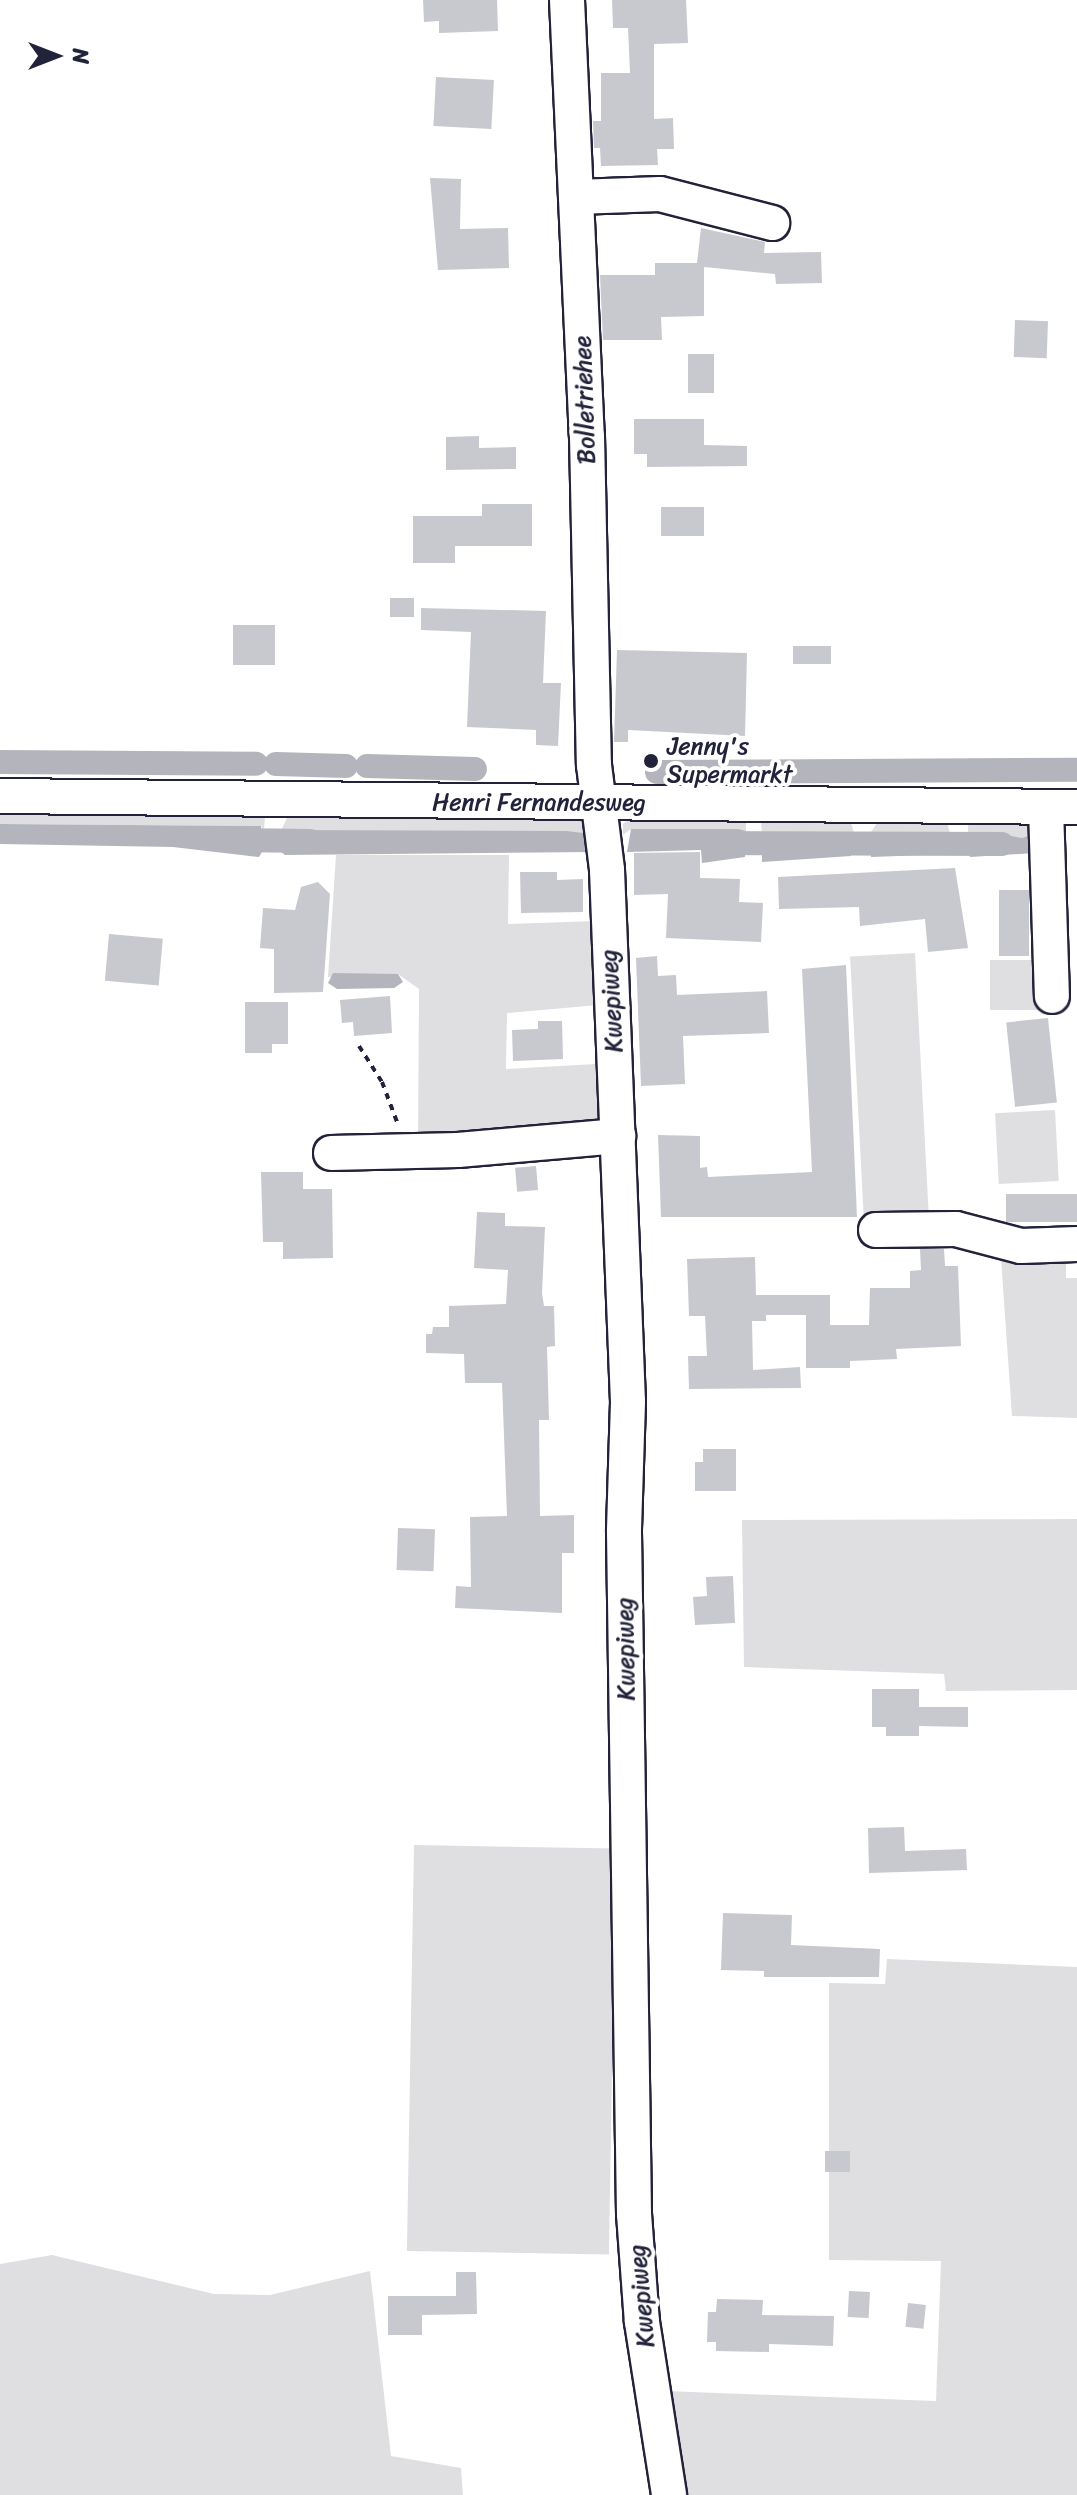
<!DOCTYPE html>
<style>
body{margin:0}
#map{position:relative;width:1077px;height:2495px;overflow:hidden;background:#fff;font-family:Sriracha,sans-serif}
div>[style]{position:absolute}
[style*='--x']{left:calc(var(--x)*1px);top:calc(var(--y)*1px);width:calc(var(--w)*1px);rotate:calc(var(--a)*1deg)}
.green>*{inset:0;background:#dfdfe2;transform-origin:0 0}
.water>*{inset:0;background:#b4b4bc}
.canal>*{height:24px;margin:-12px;padding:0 12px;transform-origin:12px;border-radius:12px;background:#b4b4bc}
.building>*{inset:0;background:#c8c8cf;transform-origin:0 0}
.path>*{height:4px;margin-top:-2px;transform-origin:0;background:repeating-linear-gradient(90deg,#22223b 0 6px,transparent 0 12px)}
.roads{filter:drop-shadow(2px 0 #22223b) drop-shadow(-2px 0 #22223b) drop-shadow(0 2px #22223b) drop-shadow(0 -2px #22223b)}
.minor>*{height:34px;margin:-17px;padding:0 17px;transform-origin:17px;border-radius:17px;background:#fff}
.dots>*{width:22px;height:22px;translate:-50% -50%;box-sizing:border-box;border:4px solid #fff;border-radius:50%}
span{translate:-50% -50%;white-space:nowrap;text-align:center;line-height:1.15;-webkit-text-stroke:8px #fff;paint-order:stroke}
.street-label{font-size:24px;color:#22223b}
.poi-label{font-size:24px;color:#22223b}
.left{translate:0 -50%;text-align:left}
.north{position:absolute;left:16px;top:16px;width:80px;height:80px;-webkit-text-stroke:6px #fff;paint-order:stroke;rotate:90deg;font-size:22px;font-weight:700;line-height:32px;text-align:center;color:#22223b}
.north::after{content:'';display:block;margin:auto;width:28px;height:36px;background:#22223b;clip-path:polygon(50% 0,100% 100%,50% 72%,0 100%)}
</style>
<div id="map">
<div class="green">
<i style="clip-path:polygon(0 807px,265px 816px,264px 830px,261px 826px,0 824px)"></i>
<i style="clip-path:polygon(291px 809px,576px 816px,588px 820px,593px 834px,280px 833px)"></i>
<i style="clip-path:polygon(766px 816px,843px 817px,851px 823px,855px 836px,762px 835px,761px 821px)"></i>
<i style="clip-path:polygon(882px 816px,947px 822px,950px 833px,871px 832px)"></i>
<i style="clip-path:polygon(979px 816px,1031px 824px,1036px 833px,1022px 838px,968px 835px,968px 823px)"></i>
<i style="clip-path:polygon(631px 818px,746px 820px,746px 831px,631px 829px,623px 835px,623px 824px)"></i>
<i style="clip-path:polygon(336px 855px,509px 855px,508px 924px,597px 921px,598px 1005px,507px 1013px,506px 1069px,595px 1064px,602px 1130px,418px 1145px,419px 989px,398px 974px,328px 977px)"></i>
<i style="left:915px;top:953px;width:280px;height:65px;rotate:87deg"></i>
<i style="left:990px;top:960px;width:54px;height:50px"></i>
<i style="left:1055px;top:1110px;width:71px;height:60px;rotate:87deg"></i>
<i style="clip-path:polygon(1066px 1229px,1066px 1278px,1077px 1278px,1077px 1418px,1012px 1416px,999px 1230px)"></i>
<i style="clip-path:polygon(1077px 1519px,1077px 1690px,946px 1691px,944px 1674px,744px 1667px,742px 1520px)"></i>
<i style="left:414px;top:1845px;width:202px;height:406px;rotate:1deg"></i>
<i style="clip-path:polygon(887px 1959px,1077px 1967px,1077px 2495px,680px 2495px,664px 2391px,936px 2401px,941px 2261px,829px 2260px,829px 1983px,885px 1984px)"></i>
<i style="clip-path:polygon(52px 2255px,214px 2294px,270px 2295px,370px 2271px,391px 2456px,461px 2468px,463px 2495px,0 2495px,0 2264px)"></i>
</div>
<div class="water">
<i style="clip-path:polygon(0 824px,261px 826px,263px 850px,259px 857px,173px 847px,0 844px)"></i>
<i style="clip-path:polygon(631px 829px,738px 829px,746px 831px,745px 857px,702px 863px,701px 850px,627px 852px)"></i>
<i style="clip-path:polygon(282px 830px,566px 831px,593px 834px,593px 852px,285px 855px,279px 850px)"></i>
<i style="clip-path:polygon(871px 832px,950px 833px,953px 854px,871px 857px)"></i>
<i style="clip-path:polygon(990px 832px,1022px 838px,1036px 833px,1034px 853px,970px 857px,968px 835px)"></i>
<i style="clip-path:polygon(852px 834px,851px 856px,762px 862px,762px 835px)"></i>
<i style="clip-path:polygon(333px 973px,398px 974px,403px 982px,394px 988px,337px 989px,328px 983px)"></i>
</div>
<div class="canal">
<i style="--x:0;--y:762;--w:256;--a:0.4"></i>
<i style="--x:276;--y:764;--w:70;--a:1.6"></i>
<i style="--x:367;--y:766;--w:108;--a:1.6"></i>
<i style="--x:657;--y:772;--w:420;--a:-0.3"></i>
<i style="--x:230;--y:840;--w:80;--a:0.7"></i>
<i style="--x:714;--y:843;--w:288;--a:0.2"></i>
</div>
<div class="building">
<i style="clip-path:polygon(423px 0,497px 0,498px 31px,439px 33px,439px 21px,424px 22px)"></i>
<i style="clip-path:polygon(612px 0,686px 0,688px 43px,654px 44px,654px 119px,673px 118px,674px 149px,657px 149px,658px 165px,601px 166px,600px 148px,594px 148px,593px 121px,601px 121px,601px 73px,630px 73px,628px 28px,613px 28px)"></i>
<i style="left:436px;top:77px;width:58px;height:49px;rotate:3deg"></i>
<i style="clip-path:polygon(430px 178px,461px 179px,460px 229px,508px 228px,509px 268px,438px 270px)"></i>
<i style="clip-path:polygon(701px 228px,765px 242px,764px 253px,821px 252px,822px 283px,776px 284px,775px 274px,704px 267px,704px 316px,661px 317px,662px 340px,603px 340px,600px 275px,655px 275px,655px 263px,697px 263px)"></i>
<i style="left:1015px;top:320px;width:33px;height:37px;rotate:2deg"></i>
<i style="left:688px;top:354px;width:26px;height:39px"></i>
<i style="clip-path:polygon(634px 419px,704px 419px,704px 445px,747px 446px,747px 466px,647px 467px,647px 454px,634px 454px)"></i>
<i style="clip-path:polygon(479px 436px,479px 448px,516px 447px,516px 469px,446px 470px,446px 437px)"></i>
<i style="clip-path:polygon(482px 504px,532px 504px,532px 546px,455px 546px,455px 563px,413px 563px,413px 516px,482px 516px)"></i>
<i style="left:661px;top:507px;width:43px;height:29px"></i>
<i style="left:390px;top:598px;width:24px;height:19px"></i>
<i style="clip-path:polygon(421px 608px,546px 611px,543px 683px,561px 683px,558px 746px,536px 745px,536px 730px,467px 727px,471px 632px,421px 630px)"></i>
<i style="left:233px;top:625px;width:42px;height:40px"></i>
<i style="left:793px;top:646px;width:38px;height:18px"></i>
<i style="clip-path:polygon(617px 650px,747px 653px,745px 736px,628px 730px,628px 742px,614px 742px)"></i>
<i style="clip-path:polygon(700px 852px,700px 878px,740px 879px,739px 902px,763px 903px,761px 942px,666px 938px,668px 894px,634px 895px,634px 853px)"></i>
<i style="clip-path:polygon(955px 868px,968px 948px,928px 952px,925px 919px,860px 926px,859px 907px,779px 909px,778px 877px)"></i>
<i style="clip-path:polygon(520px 872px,557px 872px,557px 880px,583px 879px,583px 912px,521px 913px)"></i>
<i style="clip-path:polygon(318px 882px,330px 894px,323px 992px,274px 993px,274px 949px,260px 948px,263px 908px,295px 910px,301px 887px)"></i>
<i style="left:999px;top:890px;width:30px;height:66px"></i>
<i style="left:109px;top:934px;width:54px;height:47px;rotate:5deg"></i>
<i style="clip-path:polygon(657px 956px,658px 976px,676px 975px,677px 995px,767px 991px,769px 1033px,683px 1036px,685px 1084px,641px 1086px,636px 958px)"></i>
<i style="clip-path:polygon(846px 965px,857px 1217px,661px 1217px,658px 1135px,700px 1136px,700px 1168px,707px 1167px,708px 1177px,812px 1172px,802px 969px)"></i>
<i style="clip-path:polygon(390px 996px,392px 1033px,354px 1036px,353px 1022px,342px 1023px,340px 1000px)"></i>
<i style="clip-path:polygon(245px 1002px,288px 1002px,288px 1044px,272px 1044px,272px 1053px,245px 1053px)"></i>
<i style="left:1048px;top:1018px;width:85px;height:42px;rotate:84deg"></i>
<i style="clip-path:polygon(538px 1021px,562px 1021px,563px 1059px,513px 1061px,512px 1030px,538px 1029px)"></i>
<i style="left:536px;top:1166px;width:24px;height:21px;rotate:85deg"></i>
<i style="clip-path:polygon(261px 1172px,303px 1172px,303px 1189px,332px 1189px,333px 1258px,283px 1259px,283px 1242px,263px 1242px)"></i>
<i style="left:1077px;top:1194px;width:28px;height:71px;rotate:90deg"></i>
<i style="clip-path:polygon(477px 1212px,505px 1213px,505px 1226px,545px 1227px,542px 1293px,544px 1306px,554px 1306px,555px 1346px,547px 1347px,549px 1420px,539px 1420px,540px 1516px,574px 1515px,574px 1553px,562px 1553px,562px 1613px,455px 1608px,456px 1586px,471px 1587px,470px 1517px,507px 1516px,502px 1383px,465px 1383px,464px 1354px,426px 1353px,426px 1334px,432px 1334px,433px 1327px,449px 1327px,449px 1306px,506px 1304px,508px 1270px,474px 1268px)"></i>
<i style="clip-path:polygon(920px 1249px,944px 1249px,945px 1266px,958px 1266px,961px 1346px,896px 1349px,897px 1359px,850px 1361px,850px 1368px,806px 1368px,806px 1315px,766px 1315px,766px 1321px,752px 1321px,753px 1370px,800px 1367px,801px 1388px,689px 1389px,688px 1356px,707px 1356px,705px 1316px,689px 1316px,687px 1259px,755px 1257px,756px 1295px,830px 1295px,830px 1325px,869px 1325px,870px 1288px,910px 1288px,910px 1271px,921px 1270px)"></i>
<i style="clip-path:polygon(703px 1449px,736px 1449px,736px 1491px,695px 1491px,695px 1462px,703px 1462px)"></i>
<i style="left:398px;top:1528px;width:37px;height:42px;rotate:2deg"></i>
<i style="clip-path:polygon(733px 1576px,735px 1623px,695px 1625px,693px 1597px,707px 1596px,706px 1577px)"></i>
<i style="clip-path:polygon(872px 1689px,919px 1689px,919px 1707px,968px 1707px,968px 1727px,919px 1726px,919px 1736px,886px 1736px,886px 1727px,872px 1727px)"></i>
<i style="clip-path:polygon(904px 1827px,905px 1851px,966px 1849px,967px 1870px,869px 1873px,868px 1828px)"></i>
<i style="clip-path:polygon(723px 1913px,792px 1915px,791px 1945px,880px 1949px,879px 1977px,764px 1977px,764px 1971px,721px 1970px)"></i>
<i style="left:825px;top:2151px;width:25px;height:21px"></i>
<i style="clip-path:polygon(456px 2272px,476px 2272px,477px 2314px,422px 2315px,422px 2335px,388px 2335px,388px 2296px,456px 2296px)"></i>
<i style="left:849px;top:2291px;width:21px;height:26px;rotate:3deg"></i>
<i style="clip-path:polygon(717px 2299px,763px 2300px,762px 2315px,834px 2316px,833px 2346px,769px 2344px,769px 2352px,716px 2351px,716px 2342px,707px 2342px,708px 2312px,716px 2312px)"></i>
<i style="left:908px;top:2303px;width:18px;height:24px;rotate:6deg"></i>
</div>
<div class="path">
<i style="--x:359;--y:1046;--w:43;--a:57.4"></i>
<i style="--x:382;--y:1082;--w:43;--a:69.4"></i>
</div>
<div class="roads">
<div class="minor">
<i style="--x:567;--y:0;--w:436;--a:87.4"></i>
<i style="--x:587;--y:436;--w:329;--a:88.8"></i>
<i style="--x:594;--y:765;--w:106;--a:82.9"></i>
<i style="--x:607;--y:870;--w:532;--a:87.74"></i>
<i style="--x:628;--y:1402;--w:130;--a:91.8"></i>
<i style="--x:624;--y:1532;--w:682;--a:89.16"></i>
<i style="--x:634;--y:2214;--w:108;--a:85.8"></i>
<i style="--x:642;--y:2322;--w:175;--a:81.1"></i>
<i style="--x:576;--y:197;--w:84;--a:-2"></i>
<i style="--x:660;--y:194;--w:116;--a:14.5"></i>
<i style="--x:0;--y:796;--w:1077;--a:0.59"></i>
<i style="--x:1046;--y:808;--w:188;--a:88.2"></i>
<i style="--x:331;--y:1153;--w:127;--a:-1.4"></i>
<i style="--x:458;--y:1150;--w:161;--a:-5"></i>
<i style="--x:876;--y:1230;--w:80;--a:-0.7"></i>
<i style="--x:956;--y:1229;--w:67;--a:14.7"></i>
<i style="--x:1021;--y:1246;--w:56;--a:-2"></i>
</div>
</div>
<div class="dots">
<i style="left:651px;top:761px;background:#22223b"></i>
</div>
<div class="street-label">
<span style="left:585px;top:400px;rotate:-92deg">Bolletriehee</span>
<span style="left:539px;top:803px">Henri Fernandesweg</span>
<span style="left:612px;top:1001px;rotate:-93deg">Kwepiweg</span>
<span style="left:626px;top:1649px;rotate:-91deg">Kwepiweg</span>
<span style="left:642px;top:2296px;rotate:-95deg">Kwepiweg</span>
</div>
<div class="poi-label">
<span class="left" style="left:667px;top:761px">Jenny's<br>Supermarkt</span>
</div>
<div class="north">N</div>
</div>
